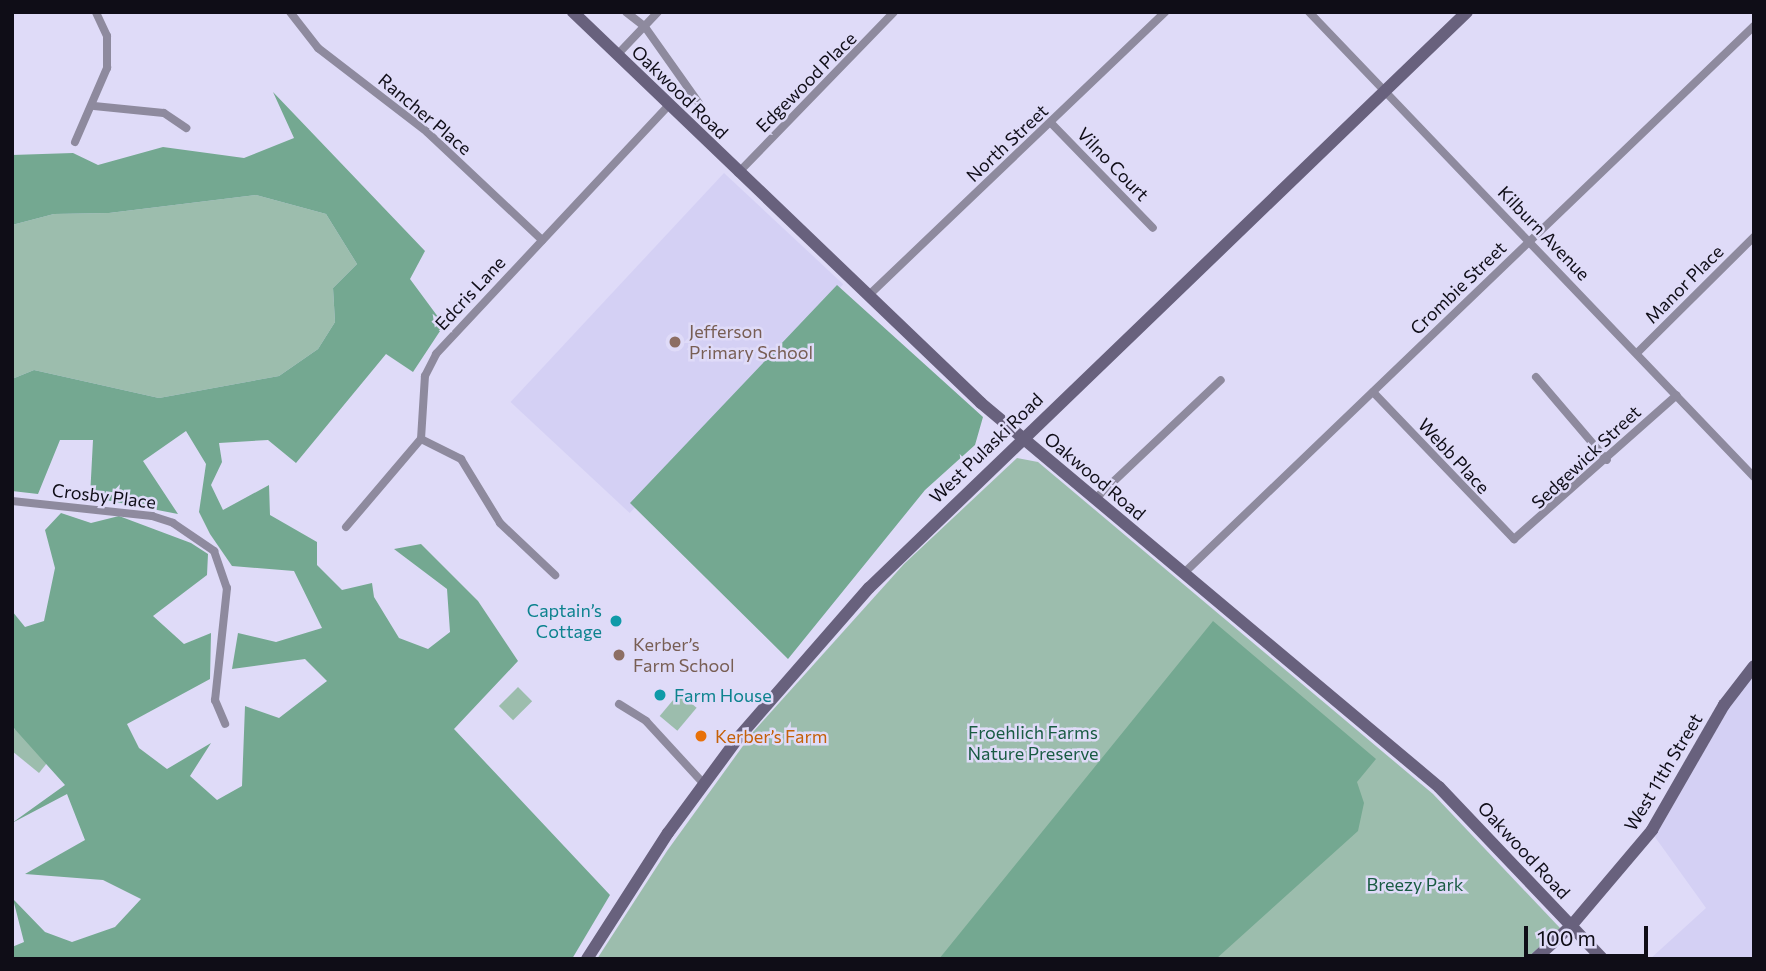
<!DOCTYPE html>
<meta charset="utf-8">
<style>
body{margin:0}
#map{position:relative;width:1766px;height:971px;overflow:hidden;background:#dfdbf8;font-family:Commissioner,sans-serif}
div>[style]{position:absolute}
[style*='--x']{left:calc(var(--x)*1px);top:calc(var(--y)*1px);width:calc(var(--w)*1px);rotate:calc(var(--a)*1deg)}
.built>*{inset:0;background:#d4d0f4;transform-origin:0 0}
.green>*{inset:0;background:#9cbdad;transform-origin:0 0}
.forest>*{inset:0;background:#74a891}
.street>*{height:8px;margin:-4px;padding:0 4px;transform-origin:4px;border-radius:4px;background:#8e8a9e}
.secondary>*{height:12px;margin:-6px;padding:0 6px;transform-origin:6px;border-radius:6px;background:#68617d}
.dots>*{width:19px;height:19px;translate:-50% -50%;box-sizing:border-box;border:4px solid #dfdbf8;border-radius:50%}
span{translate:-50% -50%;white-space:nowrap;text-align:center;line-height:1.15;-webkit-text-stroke:5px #dfdbf8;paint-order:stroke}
.street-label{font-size:18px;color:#0f0d17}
.education-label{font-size:18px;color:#785e54}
.left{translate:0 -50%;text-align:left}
.culture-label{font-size:18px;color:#0d838f}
.right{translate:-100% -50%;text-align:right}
.park-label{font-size:18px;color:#195b43}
.food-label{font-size:18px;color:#c56008}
.frame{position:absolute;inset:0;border:14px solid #0f0d17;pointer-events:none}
.scale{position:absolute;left:1524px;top:926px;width:124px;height:32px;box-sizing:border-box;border:4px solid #0f0d17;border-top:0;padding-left:9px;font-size:21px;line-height:24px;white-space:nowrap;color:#0f0d17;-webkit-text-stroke:5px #dfdbf8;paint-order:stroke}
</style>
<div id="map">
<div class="built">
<i style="left:724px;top:173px;width:163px;height:313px;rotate:43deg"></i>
<i style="clip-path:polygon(1754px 672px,1754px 959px,1650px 959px,1706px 908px,1655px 837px,1737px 692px)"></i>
</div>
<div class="green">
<i style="clip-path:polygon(256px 195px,326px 214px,357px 264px,333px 288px,335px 322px,318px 349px,279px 376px,159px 398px,34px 370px,12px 379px,12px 225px,54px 214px,109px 213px)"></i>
<i style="clip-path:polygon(1017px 458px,1038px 462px,1433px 794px,1560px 928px,1526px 959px,597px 959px,667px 851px,753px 732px,904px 564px)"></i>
<i style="left:518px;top:687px;width:20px;height:27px;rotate:45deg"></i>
<i style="left:679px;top:693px;width:23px;height:30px;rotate:40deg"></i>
<i style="clip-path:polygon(19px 724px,55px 753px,39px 773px,12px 751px,12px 732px)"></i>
</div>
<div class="forest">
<i style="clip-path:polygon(273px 92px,425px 251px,410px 279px,444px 325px,413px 372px,386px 354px,296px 463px,268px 440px,219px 443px,222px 462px,211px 485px,223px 510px,269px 485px,270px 515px,317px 542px,317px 565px,342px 590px,372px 583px,374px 597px,399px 638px,428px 649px,450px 632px,447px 589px,394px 549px,421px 544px,478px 601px,518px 661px,454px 729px,610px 895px,572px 959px,12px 959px,12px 947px,24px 942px,13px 899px,45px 932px,72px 942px,115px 927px,141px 899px,103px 880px,25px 874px,85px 840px,67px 794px,12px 823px,65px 785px,12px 726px,12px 611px,25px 627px,44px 621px,55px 568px,45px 530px,61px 513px,91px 523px,119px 516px,191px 543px,208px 554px,207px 575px,153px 616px,184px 644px,211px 633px,210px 679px,127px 724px,139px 748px,167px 769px,211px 743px,190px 776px,217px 800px,242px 786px,245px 706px,279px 718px,327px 681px,305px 659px,232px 669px,238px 633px,276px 642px,322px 628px,294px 571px,232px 566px,210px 534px,199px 512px,206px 464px,186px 431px,143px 461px,178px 514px,90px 497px,93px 440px,60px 440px,38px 494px,12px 491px,12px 379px,34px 370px,159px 398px,279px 376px,318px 349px,335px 322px,333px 288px,357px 264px,326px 214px,256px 195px,109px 213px,54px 214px,12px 225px,12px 155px,73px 153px,98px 165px,163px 147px,244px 158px,294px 138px)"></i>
<i style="clip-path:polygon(837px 285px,983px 417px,975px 445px,925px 490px,788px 659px,630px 503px)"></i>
<i style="clip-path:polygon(1213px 621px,1376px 759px,1357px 782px,1364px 803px,1358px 831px,1216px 959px,939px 959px)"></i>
</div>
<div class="street">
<i style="--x:290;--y:12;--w:46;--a:52.1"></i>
<i style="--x:318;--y:48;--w:138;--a:37.6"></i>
<i style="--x:427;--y:132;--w:158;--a:43.2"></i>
<i style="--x:626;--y:12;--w:24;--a:38"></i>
<i style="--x:645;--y:27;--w:100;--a:54.7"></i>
<i style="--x:1309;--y:12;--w:644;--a:46.26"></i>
<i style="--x:617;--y:55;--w:59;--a:-46.4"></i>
<i style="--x:94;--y:106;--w:70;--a:5.7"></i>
<i style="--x:164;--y:113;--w:27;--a:34"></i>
<i style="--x:1051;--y:123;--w:146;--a:45.8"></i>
<i style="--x:75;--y:142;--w:81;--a:-66.6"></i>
<i style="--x:107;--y:68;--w:32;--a:-90"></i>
<i style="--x:107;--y:36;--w:26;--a:-115"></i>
<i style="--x:738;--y:173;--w:224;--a:-45.9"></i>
<i style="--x:869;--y:295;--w:410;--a:-43.7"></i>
<i style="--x:1637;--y:353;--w:165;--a:-44.8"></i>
<i style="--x:1536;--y:377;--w:109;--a:49.5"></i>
<i style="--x:1373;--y:392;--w:204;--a:46.2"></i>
<i style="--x:1514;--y:539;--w:217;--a:-41.5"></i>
<i style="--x:421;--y:439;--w:45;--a:26.6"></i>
<i style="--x:461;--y:459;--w:75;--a:58.6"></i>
<i style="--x:500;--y:523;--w:76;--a:43.4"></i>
<i style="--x:1095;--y:499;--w:173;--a:-43.4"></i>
<i style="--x:12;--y:501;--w:141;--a:6.1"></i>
<i style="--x:152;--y:516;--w:22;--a:18"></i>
<i style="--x:173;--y:523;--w:50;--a:34.3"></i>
<i style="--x:214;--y:551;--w:39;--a:71"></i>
<i style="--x:227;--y:588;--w:113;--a:96.1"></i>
<i style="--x:215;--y:700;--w:26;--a:67"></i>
<i style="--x:346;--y:527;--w:116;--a:-49.6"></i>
<i style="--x:421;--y:439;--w:63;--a:-86.4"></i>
<i style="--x:425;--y:376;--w:25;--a:-63"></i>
<i style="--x:436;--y:354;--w:340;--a:-46.9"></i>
<i style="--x:1184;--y:573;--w:790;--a:-43.82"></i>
<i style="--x:619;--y:704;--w:32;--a:32"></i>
<i style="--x:646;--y:721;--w:86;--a:47.4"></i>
</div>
<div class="secondary">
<i style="--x:573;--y:12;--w:565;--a:43.78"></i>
<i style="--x:981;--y:403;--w:598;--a:39.98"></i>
<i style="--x:1439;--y:787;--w:238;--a:46.4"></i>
<i style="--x:587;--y:959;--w:150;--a:-57.3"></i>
<i style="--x:668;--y:833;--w:118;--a:-53.6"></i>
<i style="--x:738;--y:738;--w:199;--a:-48.9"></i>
<i style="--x:869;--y:588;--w:830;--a:-43.93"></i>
<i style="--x:1535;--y:959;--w:49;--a:-42.5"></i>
<i style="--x:1571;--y:926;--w:126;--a:-49.8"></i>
<i style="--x:1652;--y:830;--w:144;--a:-60.1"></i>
<i style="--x:1724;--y:705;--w:49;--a:-52.4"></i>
</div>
<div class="dots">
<i style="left:675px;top:342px;background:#8d6e63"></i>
<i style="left:616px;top:621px;background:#0f9aa8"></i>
<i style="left:619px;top:655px;background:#8d6e63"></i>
<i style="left:660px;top:695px;background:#0f9aa8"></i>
<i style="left:701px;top:736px;background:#e8710a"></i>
</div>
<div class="street-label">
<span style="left:806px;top:82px;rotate:-45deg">Edgewood Place</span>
<span style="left:680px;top:92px;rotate:44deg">Oakwood Road</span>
<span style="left:425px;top:114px;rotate:40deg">Rancher Place</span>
<span style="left:1007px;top:143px;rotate:-43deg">North Street</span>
<span style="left:1113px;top:164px;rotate:46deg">Vilno Court</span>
<span style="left:1544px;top:233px;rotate:46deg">Kilburn Avenue</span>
<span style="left:1684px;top:284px;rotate:-45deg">Manor Place</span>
<span style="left:1458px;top:288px;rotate:-44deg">Crombie Street</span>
<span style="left:470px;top:293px;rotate:-47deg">Edcris Lane</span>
<span style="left:986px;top:448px;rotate:-44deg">West Pulaski Road</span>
<span style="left:1454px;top:456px;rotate:47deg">Webb Place</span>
<span style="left:1586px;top:457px;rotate:-43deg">Sedgewick Street</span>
<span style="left:1095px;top:476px;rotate:40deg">Oakwood Road</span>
<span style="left:104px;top:496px;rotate:7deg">Crosby Place</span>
<span style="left:1663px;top:772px;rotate:-59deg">West 11th Street</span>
<span style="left:1524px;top:850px;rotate:47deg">Oakwood Road</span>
</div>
<div class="education-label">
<span class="left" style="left:689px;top:342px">Jefferson<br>Primary School</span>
<span class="left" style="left:633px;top:655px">Kerber’s<br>Farm School</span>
</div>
<div class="culture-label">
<span class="right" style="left:602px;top:621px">Captain’s<br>Cottage</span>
<span class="left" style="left:674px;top:695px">Farm House</span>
</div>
<div class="park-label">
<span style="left:1033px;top:743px">Froehlich Farms<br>Nature Preserve</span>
<span style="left:1415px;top:884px">Breezy Park</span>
</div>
<div class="food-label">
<span class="left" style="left:715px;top:736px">Kerber’s Farm</span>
</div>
<div class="frame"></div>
<div class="scale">100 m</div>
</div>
